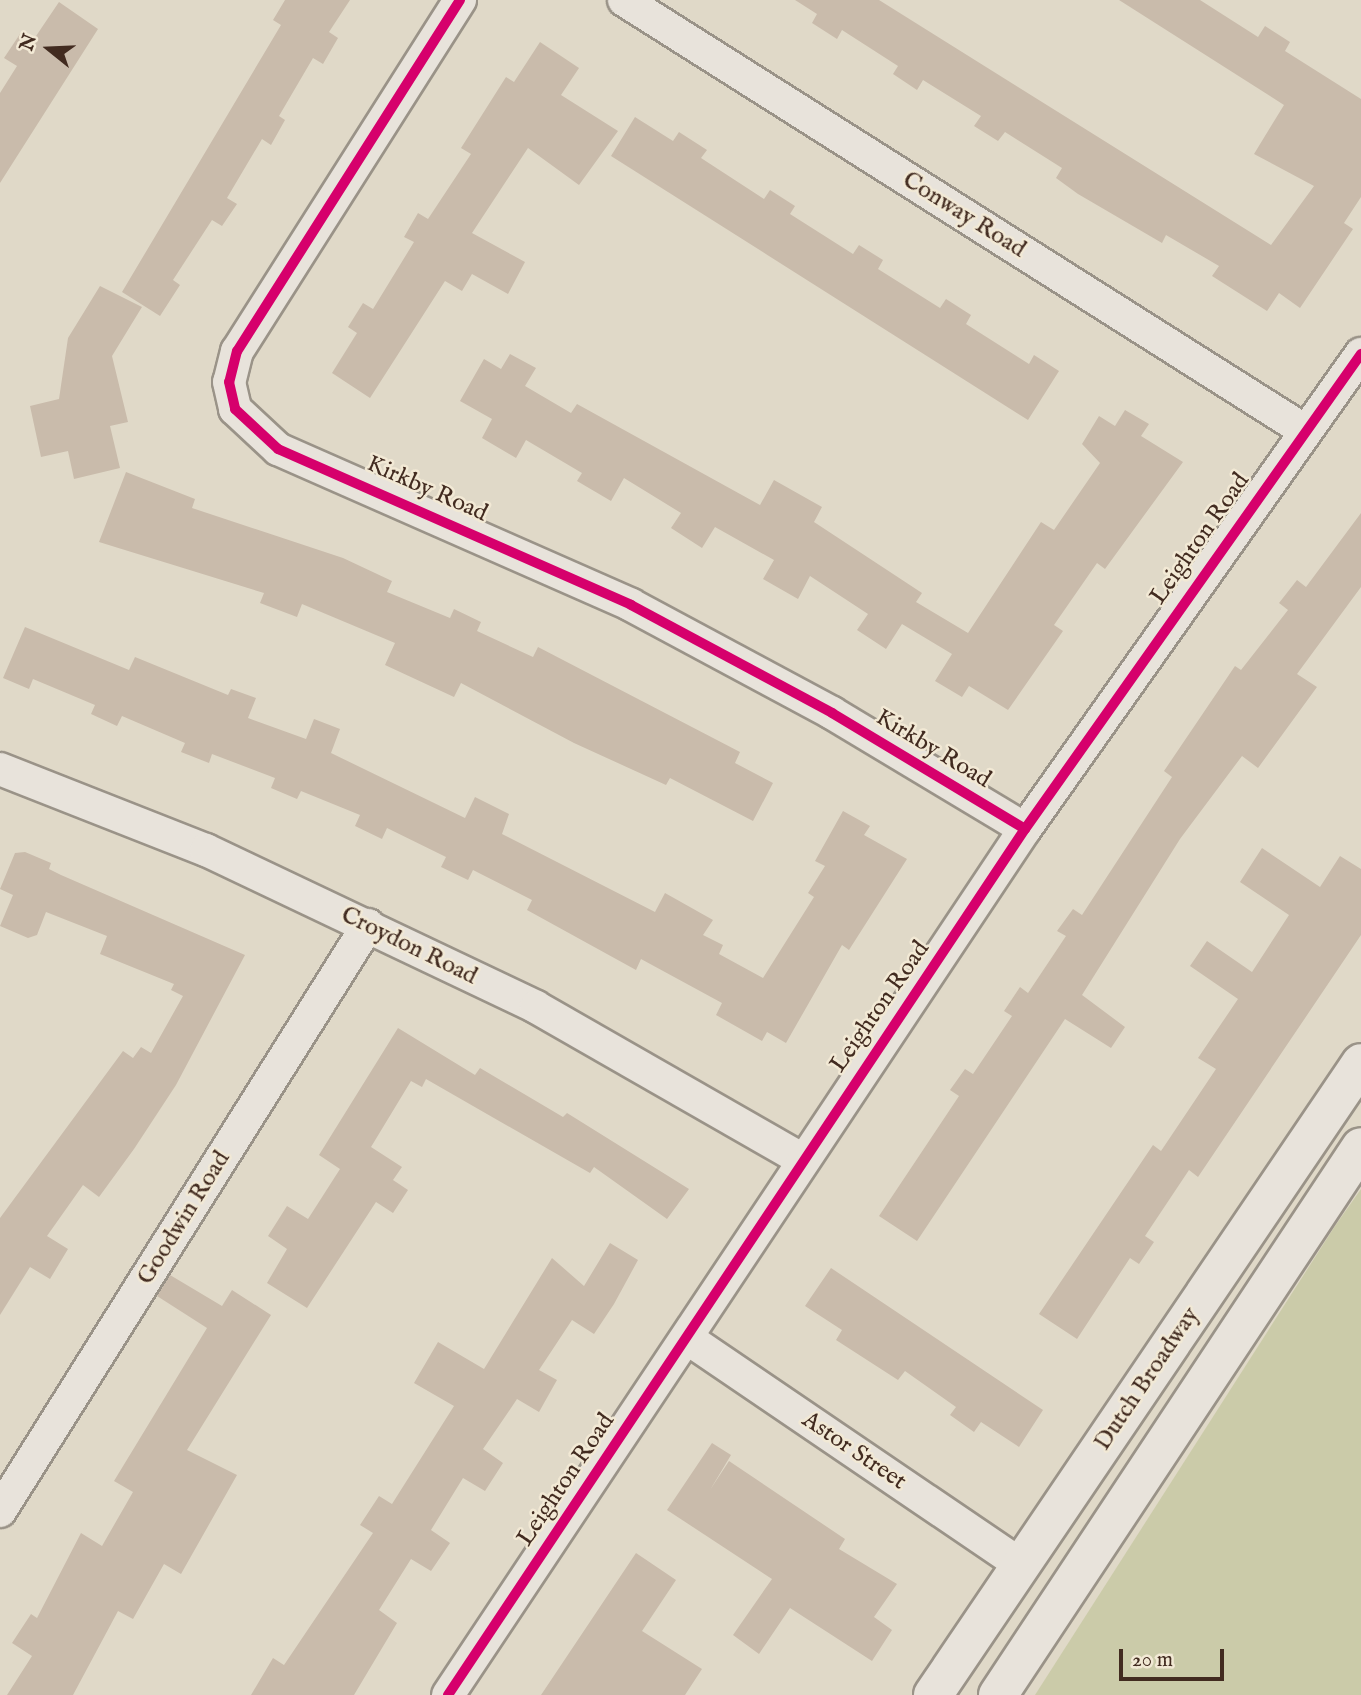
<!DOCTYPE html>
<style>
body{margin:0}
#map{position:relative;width:1361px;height:1695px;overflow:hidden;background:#e0d9c8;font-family:"IM FELL English",serif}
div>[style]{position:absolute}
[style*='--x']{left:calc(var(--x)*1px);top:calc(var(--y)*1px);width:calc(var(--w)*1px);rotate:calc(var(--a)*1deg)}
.green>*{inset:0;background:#cbcba9}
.building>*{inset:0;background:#c9bbab}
.roads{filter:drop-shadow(2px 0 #9a9388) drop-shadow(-2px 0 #9a9388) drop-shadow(0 2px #9a9388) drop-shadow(0 -2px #9a9388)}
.minor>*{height:32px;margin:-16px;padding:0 16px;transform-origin:16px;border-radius:16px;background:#e8e3db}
.secondary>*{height:38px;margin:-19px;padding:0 19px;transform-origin:19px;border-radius:19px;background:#e8e3db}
.cycleway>*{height:10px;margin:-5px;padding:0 5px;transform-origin:5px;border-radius:5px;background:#d6006c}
span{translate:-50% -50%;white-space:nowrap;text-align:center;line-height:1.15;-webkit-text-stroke:5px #f2e9d5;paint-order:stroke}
.street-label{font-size:24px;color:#422b20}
.north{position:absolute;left:14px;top:14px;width:70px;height:70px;-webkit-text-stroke:5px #f2e9d5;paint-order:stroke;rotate:288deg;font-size:19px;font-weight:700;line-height:28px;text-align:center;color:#422b20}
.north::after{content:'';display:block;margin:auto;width:24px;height:32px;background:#422b20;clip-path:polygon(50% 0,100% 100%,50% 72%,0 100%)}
.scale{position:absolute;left:1119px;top:1649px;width:105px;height:32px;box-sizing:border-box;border:4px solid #422b20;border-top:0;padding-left:9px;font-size:21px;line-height:24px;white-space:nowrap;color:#422b20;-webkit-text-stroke:5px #f2e9d5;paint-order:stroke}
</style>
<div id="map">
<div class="green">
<i style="clip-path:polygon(1361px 1189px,1361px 1695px,1035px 1695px,1335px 1226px)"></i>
</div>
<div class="building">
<i style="clip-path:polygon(285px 0,350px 0,329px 32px,338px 38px,323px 64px,313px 58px,279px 116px,285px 120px,271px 145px,262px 139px,227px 198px,237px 204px,222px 226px,212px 220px,173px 280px,180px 285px,160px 316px,122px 292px,281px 25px,273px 20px)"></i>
<i style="clip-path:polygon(795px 0,879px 0,1271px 245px,1314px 186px,1254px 154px,1284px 105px,1119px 0,1200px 0,1258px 37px,1265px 26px,1290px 42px,1285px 51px,1361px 99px,1361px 197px,1344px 223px,1353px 229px,1300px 308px,1279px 293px,1267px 311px,1212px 276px,1219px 266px,1166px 235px,1162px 243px,1078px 194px,1056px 178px,1062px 168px,1005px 132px,998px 141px,974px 126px,981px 116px,923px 80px,917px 90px,893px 74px,898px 66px,842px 30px,837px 39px,812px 23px,817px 14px)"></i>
<i style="clip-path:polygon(59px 2px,98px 29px,0 183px,0 93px,17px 66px,4px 58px,22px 31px,34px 39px)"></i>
<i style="clip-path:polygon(540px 42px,579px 68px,561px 95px,618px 131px,579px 185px,528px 148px,472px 233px,525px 262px,508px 294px,472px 274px,462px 291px,445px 281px,370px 398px,332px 373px,357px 333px,348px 327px,363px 303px,373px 309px,414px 242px,404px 237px,418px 213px,428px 219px,471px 154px,461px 148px,506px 77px,514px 82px)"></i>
<i style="clip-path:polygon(635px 117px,673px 141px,679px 132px,707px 150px,701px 158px,764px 199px,770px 190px,795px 206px,790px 214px,853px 254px,859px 245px,883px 260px,878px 269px,940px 308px,946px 299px,971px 315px,966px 324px,1029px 364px,1034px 355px,1059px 371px,1028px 420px,611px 156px)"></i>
<i style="clip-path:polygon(100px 286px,142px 307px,112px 356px,128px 422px,110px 426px,120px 468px,74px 479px,68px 451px,41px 457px,30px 406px,59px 399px,68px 338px)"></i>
<i style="clip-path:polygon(510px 354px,536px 368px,525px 386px,571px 413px,577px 404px,760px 505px,774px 480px,822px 507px,814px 522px,922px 593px,916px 602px,968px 633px,1041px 522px,1054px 530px,1100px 463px,1082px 444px,1099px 416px,1115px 426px,1125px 410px,1149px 424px,1141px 436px,1183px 462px,1105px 569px,1097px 563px,1054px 625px,1063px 631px,1008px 710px,969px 686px,962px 697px,935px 681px,952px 654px,902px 624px,886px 649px,857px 630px,868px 614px,810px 576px,798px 599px,763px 579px,774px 560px,715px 527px,702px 548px,671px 528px,681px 513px,624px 478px,611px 501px,577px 481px,582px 473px,526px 440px,516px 458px,482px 438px,492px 419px,460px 401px,484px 359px,501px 369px)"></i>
<i style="clip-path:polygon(126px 472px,195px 499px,192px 508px,343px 558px,392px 581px,387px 592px,450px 618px,454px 609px,481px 622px,477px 631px,533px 657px,538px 647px,740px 752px,735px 763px,773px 783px,753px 821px,670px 778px,666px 785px,574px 743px,461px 683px,454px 697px,385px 665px,395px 643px,302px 604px,297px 617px,260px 603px,264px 593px,99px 542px)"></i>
<i style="clip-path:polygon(1361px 513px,1361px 587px,1297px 674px,1317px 687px,1258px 768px,1242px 756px,1180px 839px,1082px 995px,1125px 1027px,1111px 1048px,1065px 1019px,917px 1241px,879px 1216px,959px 1096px,950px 1090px,965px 1069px,973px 1074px,1012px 1016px,1004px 1011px,1020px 987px,1028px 993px,1066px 936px,1057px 931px,1073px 909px,1082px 915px,1172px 777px,1164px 771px,1235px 666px,1241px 670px,1288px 610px,1279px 603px,1297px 580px,1306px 587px)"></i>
<i style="clip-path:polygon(25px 627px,129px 670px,135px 657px,228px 695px,231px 689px,256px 698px,248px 718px,306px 739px,314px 719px,340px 729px,331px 753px,465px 818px,475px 797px,509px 814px,502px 834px,655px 912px,665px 893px,713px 920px,703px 935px,723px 945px,719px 954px,763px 978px,814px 897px,808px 893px,825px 866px,815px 861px,843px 811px,870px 826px,864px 835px,907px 859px,849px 950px,842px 945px,786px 1043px,767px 1032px,762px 1041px,716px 1015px,722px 1003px,641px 959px,636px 970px,527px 910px,532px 900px,473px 870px,468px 880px,441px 867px,446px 857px,387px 828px,382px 839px,355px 826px,360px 815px,301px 791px,297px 799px,271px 788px,275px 778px,212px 754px,209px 763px,181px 752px,185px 743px,122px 716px,117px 726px,91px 714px,95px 705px,33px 679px,29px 689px,3px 678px)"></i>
<i style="clip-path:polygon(1262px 848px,1320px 887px,1340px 856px,1361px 869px,1361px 935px,1198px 1177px,1189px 1170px,1145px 1236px,1154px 1242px,1139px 1264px,1130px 1258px,1077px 1339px,1039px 1314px,1153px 1145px,1161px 1151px,1216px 1069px,1198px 1058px,1238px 999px,1190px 966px,1207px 941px,1252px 972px,1289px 915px,1240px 882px)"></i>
<i style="clip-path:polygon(25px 852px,51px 863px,49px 869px,61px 875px,245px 955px,176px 1085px,134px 1149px,99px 1197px,83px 1185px,47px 1236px,68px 1249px,50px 1279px,30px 1267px,0 1315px,0 1218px,123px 1051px,133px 1058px,141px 1047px,151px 1053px,183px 996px,171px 990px,174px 984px,100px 954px,107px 936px,46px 912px,37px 935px,28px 938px,0 926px,13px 895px,0 889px,15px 853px)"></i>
<i style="clip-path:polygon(398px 1028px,475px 1075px,480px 1068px,563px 1117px,567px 1113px,689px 1189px,667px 1219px,594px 1167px,590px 1173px,426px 1079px,422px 1087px,411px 1081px,371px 1147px,402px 1167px,393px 1180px,408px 1190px,393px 1213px,376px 1202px,307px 1308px,267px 1283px,287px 1249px,268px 1236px,287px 1206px,308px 1219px,340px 1169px,319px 1155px)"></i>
<i style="clip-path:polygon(610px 1243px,638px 1260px,614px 1304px,594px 1334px,572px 1320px,539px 1370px,557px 1380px,539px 1412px,517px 1399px,511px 1408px,483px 1449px,503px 1463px,485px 1491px,463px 1478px,431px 1530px,450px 1543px,431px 1571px,411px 1559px,379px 1610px,397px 1623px,354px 1695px,251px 1695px,273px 1658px,284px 1665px,373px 1533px,360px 1525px,379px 1496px,392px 1504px,454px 1406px,414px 1383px,438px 1342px,484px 1369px,552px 1258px,584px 1286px)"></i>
<i style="clip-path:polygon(831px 1268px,1043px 1410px,1019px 1447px,981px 1422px,974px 1432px,950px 1415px,956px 1407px,905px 1371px,898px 1380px,836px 1340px,842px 1330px,805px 1306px)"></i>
<i style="clip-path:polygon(170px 1275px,222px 1306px,232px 1290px,271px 1315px,187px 1450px,237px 1475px,181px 1574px,164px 1564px,133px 1619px,118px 1611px,73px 1695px,7px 1695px,32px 1656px,12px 1643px,31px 1614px,37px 1618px,81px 1533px,102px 1546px,133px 1492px,114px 1481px,207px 1328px,157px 1296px)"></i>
<i style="clip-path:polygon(712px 1443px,731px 1455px,710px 1490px,729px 1461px,845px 1539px,839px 1549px,897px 1584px,874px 1617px,892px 1630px,872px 1661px,790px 1608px,759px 1654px,733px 1635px,772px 1579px,667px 1510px)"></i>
<i style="clip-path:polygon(636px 1553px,676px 1580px,642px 1631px,702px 1669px,685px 1695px,541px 1695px)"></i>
</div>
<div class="roads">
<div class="minor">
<i style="--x:460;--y:0;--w:416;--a:122.4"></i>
<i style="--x:237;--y:351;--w:32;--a:104"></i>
<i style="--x:229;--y:382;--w:28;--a:77"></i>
<i style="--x:235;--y:409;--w:59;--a:42.9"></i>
<i style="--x:278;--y:449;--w:386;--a:23.8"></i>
<i style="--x:631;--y:605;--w:228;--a:28.2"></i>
<i style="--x:832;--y:713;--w:225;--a:31"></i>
<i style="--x:624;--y:0;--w:805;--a:32.31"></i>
<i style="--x:0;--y:769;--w:221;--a:21.5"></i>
<i style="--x:206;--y:850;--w:365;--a:25.4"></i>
<i style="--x:536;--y:1007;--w:305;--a:29.8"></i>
<i style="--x:687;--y:1338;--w:404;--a:34.2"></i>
<i style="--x:0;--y:1511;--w:692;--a:-57.87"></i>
<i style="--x:448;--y:1695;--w:1041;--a:-56.33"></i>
<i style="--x:1025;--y:829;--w:582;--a:-54.73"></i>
</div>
<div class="secondary">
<i style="--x:933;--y:1695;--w:763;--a:-55.89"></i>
<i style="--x:998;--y:1695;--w:657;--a:-56.48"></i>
</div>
</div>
<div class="cycleway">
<i style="--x:460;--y:0;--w:416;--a:122.4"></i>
<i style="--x:237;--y:351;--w:32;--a:104"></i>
<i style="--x:229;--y:382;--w:28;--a:77"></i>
<i style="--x:235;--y:409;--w:59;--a:42.9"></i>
<i style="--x:278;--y:449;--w:386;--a:23.8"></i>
<i style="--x:631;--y:605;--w:228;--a:28.2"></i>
<i style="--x:832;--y:713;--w:225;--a:31"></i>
<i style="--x:448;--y:1695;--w:1041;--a:-56.33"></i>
<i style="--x:1025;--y:829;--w:582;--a:-54.73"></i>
</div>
<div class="street-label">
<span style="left:964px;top:215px;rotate:32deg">Conway Road</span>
<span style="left:427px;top:489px;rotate:24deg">Kirkby Road</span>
<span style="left:1200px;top:539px;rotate:-55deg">Leighton Road</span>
<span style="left:933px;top:749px;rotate:31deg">Kirkby Road</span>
<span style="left:409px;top:946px;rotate:26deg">Croydon Road</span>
<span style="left:880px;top:1007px;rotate:-55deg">Leighton Road</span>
<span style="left:184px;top:1218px;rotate:-58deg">Goodwin Road</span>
<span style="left:1147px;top:1379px;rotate:-56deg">Dutch Broadway</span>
<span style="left:854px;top:1451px;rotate:34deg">Astor Street</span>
<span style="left:566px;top:1480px;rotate:-56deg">Leighton Road</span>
</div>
<div class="north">N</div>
<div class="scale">20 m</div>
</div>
